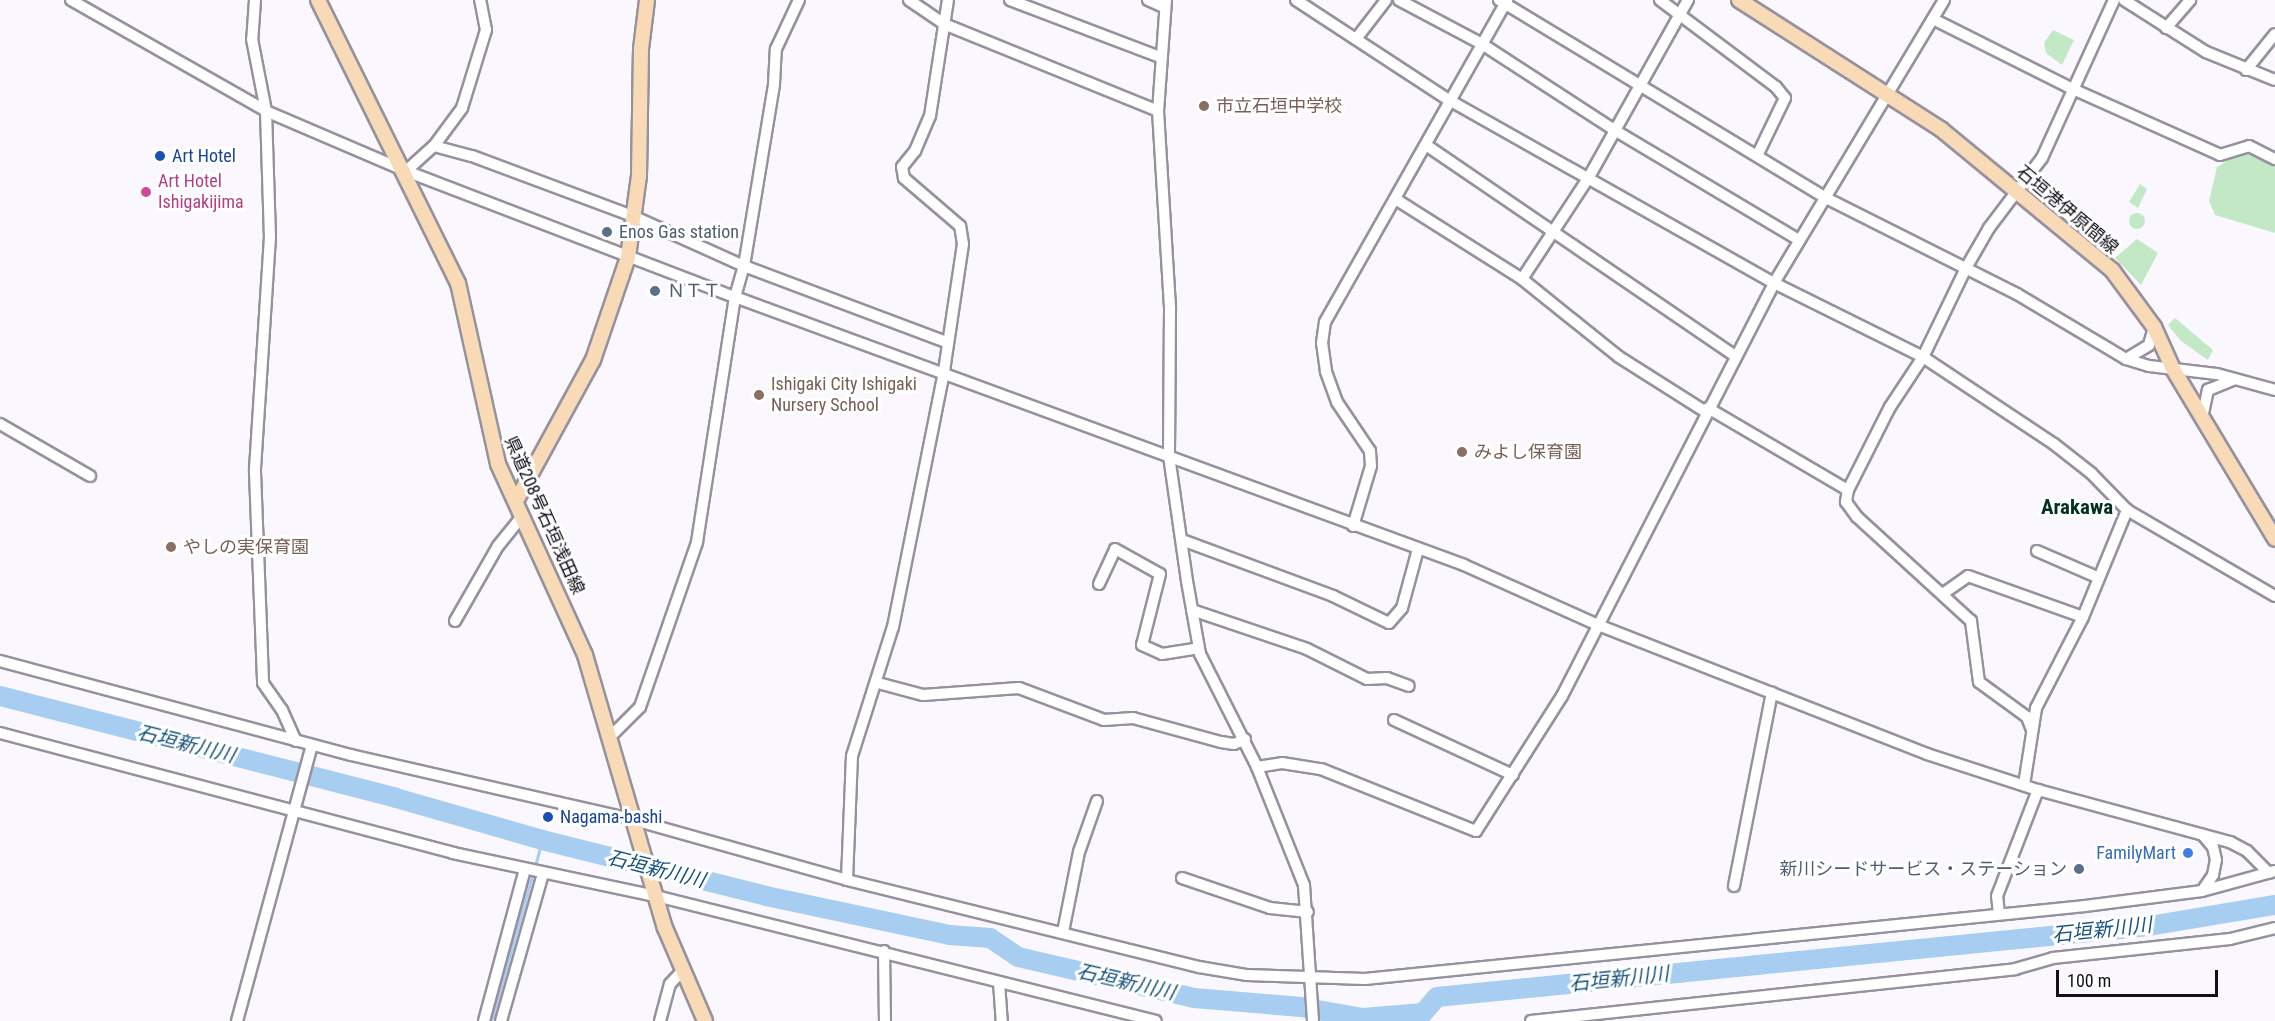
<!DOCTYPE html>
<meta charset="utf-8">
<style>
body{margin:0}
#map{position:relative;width:2275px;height:1021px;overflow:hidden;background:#faf8fe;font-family:"Roboto Condensed","Noto Sans JP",sans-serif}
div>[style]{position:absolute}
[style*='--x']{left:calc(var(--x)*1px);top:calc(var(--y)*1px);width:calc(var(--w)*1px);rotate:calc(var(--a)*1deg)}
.green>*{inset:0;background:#c3e8c6}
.round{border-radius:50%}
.stream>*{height:3px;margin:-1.5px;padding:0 1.5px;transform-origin:1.5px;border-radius:1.5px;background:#a7cef1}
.river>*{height:20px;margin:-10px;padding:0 10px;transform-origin:10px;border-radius:10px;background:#a7cef1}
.roads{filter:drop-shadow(2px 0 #96919f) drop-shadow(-2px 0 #96919f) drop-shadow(0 2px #96919f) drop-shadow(0 -2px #96919f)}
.minor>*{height:10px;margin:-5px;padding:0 5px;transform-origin:5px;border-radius:5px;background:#fff}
.major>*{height:14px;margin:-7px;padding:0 7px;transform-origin:7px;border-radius:7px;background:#f9dab7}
.dots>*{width:16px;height:16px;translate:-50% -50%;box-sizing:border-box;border:3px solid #fff;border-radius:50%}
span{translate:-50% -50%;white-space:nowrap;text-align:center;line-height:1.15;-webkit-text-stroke:6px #fff;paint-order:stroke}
.education-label{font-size:18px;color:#785e54}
.left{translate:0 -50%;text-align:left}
.transit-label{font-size:18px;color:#164399}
.hotel-label{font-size:18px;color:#b23c85}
.street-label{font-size:18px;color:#131117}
.service-label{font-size:18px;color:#4e5e75}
.right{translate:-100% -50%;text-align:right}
.shop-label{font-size:18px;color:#366cbe}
.water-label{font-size:20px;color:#16527e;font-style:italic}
.quarter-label{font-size:21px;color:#013221;font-weight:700}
.scale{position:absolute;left:2056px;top:970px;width:162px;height:27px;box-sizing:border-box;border:3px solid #131117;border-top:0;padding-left:8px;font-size:18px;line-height:21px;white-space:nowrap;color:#131117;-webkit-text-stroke:4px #fff;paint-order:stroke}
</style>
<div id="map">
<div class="green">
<i style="clip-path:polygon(2053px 30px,2074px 40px,2062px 65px,2046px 53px,2044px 43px)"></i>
<i style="clip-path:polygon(2242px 152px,2275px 166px,2275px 233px,2215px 215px,2209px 201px,2217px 167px)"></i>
<i style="clip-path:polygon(2140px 184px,2147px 189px,2138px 208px,2129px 202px)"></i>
<i class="round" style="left:2129px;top:213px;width:16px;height:16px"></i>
<i style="clip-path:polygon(2137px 239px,2158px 253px,2141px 285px,2115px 258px)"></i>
<i style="clip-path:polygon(2175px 318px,2213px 350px,2208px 360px,2181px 341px,2168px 325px)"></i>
</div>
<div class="stream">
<i style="--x:535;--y:866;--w:27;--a:-75"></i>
<i style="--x:491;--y:1021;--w:151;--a:-74.2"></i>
</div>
<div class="river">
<i style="--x:0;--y:696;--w:409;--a:14.4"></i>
<i style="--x:396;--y:798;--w:152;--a:16"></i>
<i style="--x:542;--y:840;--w:231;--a:14"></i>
<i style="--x:766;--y:896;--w:188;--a:12"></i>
<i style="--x:950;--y:935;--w:40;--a:4.3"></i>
<i style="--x:990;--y:938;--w:34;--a:34"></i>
<i style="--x:1018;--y:957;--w:181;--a:13.1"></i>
<i style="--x:1194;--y:998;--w:107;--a:4.8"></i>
<i style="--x:1301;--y:1007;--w:63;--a:10.1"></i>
<i style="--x:1363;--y:1018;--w:60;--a:-4.8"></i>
<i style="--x:1423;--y:1013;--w:21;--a:-49"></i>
<i style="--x:1437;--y:997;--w:716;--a:-5.69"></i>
<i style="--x:2149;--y:926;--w:128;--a:-9.5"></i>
</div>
<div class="roads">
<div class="minor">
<i style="--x:71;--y:0;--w:224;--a:29.6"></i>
<i style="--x:266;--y:111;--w:152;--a:23.2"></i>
<i style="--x:406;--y:171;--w:352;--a:21"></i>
<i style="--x:735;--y:297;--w:777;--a:20.18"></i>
<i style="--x:1464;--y:565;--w:147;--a:24.1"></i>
<i style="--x:1598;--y:625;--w:353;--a:21.4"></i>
<i style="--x:1927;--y:754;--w:117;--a:18"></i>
<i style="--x:2038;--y:790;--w:199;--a:15.2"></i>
<i style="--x:2230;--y:842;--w:19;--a:28"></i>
<i style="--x:2247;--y:851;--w:31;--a:45"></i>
<i style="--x:255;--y:0;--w:39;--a:94"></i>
<i style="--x:252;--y:39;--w:73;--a:79"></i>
<i style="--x:266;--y:111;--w:126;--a:88.2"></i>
<i style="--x:270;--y:237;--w:235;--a:93.7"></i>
<i style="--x:255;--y:472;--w:211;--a:87.8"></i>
<i style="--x:263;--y:683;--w:33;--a:55"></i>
<i style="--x:282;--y:710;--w:34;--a:66"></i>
<i style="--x:909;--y:0;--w:42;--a:34.4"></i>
<i style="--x:944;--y:24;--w:231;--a:22.1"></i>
<i style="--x:1010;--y:0;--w:160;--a:20.8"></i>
<i style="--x:1148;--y:0;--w:17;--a:24"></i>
<i style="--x:1166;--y:0;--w:111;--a:94.1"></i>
<i style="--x:1158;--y:111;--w:199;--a:86.5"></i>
<i style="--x:1170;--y:310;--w:146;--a:90.4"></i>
<i style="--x:1169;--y:456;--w:126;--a:81.8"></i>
<i style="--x:1187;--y:581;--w:74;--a:79.9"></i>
<i style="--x:1200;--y:654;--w:127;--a:63.2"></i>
<i style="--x:1257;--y:767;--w:127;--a:68.3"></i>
<i style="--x:1304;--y:885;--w:136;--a:86.2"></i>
<i style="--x:1296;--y:0;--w:183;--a:33.2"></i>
<i style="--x:1449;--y:100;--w:373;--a:29.4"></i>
<i style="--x:1774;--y:283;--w:166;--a:26.4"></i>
<i style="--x:1923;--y:357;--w:157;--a:33.6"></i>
<i style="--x:2054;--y:444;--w:47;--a:38.1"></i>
<i style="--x:2091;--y:473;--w:52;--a:45.8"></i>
<i style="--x:2127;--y:510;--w:171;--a:30.2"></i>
<i style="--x:1399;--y:0;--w:94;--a:27.9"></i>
<i style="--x:1482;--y:44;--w:160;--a:33"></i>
<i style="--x:1616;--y:131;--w:213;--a:30.8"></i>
<i style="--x:1499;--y:0;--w:380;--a:31.2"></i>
<i style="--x:1824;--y:197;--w:216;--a:26.7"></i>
<i style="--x:2017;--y:294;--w:127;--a:30.8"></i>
<i style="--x:2126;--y:359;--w:24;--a:17"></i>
<i style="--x:2149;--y:366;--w:68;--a:6.7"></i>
<i style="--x:2217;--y:374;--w:60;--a:15.4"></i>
<i style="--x:1660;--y:0;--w:145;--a:36.9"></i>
<i style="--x:1776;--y:87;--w:14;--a:51"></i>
<i style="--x:1785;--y:98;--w:64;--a:115.8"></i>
<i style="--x:2124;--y:0;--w:97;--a:32.4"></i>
<i style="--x:2206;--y:52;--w:74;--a:22.1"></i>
<i style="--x:1933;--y:19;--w:159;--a:26.6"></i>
<i style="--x:2075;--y:90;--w:159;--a:24.1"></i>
<i style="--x:2220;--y:155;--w:30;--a:-17"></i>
<i style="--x:2249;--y:146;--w:29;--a:27"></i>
<i style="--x:2166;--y:28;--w:37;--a:-49"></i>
<i style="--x:1356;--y:39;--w:49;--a:-52.4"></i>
<i style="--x:2246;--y:70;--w:46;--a:-51.1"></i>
<i style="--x:1426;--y:145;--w:374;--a:34.3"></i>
<i style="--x:434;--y:146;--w:39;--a:15"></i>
<i style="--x:472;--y:156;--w:174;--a:20.5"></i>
<i style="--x:635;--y:217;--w:120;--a:24.2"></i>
<i style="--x:744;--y:266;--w:216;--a:20.6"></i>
<i style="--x:406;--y:171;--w:38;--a:-42"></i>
<i style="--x:434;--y:146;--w:47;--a:-53.6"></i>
<i style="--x:462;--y:108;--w:82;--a:-72.9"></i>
<i style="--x:486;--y:30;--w:31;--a:-101"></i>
<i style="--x:1397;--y:200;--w:148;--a:32.3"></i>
<i style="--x:1522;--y:279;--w:124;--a:38.8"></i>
<i style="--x:1619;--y:357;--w:103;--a:32.3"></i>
<i style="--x:1522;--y:279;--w:122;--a:-56.7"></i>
<i style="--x:1589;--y:177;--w:203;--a:-60.8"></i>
<i style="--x:2126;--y:359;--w:27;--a:-31"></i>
<i style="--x:2149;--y:345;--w:19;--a:-74"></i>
<i style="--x:1708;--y:408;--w:162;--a:30.4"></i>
<i style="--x:2202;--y:418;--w:29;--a:-78"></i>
<i style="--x:2208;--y:390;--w:27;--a:-22"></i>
<i style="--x:0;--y:424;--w:104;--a:30"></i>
<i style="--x:1353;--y:526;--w:63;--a:-73.3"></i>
<i style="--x:1371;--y:466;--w:15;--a:-94"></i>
<i style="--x:1370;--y:451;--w:59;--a:-124"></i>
<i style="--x:1337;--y:402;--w:33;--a:-110"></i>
<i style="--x:1326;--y:371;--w:28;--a:-98"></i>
<i style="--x:1322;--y:343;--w:21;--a:-82"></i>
<i style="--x:1325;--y:322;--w:370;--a:-60.5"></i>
<i style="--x:1182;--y:540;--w:161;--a:20.3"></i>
<i style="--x:1333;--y:596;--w:62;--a:25.7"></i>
<i style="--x:1389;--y:623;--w:20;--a:-49"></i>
<i style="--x:1402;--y:608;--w:61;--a:-74.8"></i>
<i style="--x:2037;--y:551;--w:65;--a:23.4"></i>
<i style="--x:1099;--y:584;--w:38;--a:-65"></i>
<i style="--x:1115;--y:549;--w:51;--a:29.1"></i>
<i style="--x:1160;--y:574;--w:73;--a:104.2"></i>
<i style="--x:1142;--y:645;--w:22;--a:24"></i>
<i style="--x:1162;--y:654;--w:36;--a:-9"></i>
<i style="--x:1944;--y:593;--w:29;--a:-35"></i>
<i style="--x:1968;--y:576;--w:122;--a:19.6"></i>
<i style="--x:1192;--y:610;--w:121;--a:18.7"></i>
<i style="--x:1307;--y:649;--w:67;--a:26.6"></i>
<i style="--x:1367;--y:679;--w:20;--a:-3"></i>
<i style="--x:1387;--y:678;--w:23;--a:20"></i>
<i style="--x:455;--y:621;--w:86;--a:-60.2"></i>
<i style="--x:498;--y:546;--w:40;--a:-51"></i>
<i style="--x:0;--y:661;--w:363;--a:15"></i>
<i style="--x:351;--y:755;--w:290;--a:12.9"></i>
<i style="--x:634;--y:820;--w:221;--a:15.7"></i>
<i style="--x:847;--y:880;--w:363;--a:13.9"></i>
<i style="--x:1199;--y:967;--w:49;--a:9.5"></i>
<i style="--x:1247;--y:975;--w:118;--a:1.9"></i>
<i style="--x:1365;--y:979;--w:724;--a:-5.79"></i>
<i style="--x:2085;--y:906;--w:118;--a:-7.3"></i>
<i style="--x:2202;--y:891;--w:76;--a:-15.3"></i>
<i style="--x:878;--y:683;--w:47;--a:14.9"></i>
<i style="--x:923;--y:695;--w:96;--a:-4.2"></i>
<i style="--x:1019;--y:688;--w:91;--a:20.6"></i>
<i style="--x:1104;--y:720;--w:29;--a:-4"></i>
<i style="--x:1133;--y:718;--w:91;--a:15.3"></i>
<i style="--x:1221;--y:742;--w:13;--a:9"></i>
<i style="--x:1234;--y:744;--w:12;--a:-24"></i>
<i style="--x:1394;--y:720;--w:131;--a:24.8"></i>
<i style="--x:2032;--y:730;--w:14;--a:-111"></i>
<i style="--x:2027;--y:717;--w:59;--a:-143.9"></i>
<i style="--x:1979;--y:682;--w:62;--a:-97.5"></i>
<i style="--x:1971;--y:621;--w:154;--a:-137.6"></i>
<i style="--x:1857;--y:517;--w:19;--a:-126"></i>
<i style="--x:1846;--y:502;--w:12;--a:-81"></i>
<i style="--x:1848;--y:490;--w:93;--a:-63.2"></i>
<i style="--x:1890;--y:407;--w:60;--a:-56.6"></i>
<i style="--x:1923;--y:357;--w:99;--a:-64.2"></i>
<i style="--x:1966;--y:268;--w:46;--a:-60.1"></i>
<i style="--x:1989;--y:228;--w:88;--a:-52.9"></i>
<i style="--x:2042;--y:158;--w:174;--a:-65.5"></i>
<i style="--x:0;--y:733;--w:469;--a:14.8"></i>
<i style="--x:453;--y:853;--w:208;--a:12"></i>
<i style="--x:656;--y:896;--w:515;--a:14.04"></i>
<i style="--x:611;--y:736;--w:41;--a:-45"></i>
<i style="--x:640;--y:707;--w:175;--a:-70.9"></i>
<i style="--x:697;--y:542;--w:248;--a:-81.2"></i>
<i style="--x:735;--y:297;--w:32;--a:-74"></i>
<i style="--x:744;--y:266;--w:184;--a:-80.6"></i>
<i style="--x:774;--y:84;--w:35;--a:-87"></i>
<i style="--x:776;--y:49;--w:54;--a:-64.9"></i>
<i style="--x:1257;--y:767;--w:25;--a:-9"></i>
<i style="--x:1282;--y:763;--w:39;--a:9"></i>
<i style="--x:1321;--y:769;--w:167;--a:21.8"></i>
<i style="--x:1476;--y:831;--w:160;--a:-57.5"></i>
<i style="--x:1562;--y:696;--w:464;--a:-62.8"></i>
<i style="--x:1774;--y:283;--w:330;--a:-59"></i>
<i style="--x:2024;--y:785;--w:78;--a:-81.1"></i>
<i style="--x:2036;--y:708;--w:102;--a:-62.7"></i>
<i style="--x:2083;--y:617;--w:116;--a:-67.6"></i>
<i style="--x:1182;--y:878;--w:93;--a:18.8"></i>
<i style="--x:1270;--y:908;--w:38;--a:6"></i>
<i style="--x:847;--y:880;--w:124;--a:-87.7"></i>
<i style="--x:852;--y:756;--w:135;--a:-72.4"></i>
<i style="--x:893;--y:627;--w:261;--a:-78.7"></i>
<i style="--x:944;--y:371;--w:128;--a:-81.5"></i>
<i style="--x:963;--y:244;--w:18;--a:-99"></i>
<i style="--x:960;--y:226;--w:74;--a:-139.4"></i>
<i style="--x:904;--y:178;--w:11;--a:-100"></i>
<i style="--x:902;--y:167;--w:21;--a:-51"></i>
<i style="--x:915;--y:151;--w:38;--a:-67"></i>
<i style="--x:930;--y:116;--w:117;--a:-81.2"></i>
<i style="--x:1734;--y:886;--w:197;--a:-78.9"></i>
<i style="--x:2202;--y:891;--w:19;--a:-55"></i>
<i style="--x:2213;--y:875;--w:15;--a:-79"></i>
<i style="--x:2216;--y:860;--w:13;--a:-103"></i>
<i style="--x:2213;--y:847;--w:16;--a:-130"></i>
<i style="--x:1999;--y:914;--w:18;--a:-96"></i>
<i style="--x:1997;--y:896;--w:114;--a:-68.9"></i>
<i style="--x:1063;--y:932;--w:82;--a:-78.7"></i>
<i style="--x:1079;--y:852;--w:54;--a:-70.6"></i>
<i style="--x:884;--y:951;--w:70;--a:89.2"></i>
<i style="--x:999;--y:982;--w:39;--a:86"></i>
<i style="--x:237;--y:1021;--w:286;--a:-74.8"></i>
<i style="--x:484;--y:1021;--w:157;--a:-74.9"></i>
<i style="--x:501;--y:1021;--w:153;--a:-74.1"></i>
<i style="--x:660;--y:1021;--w:38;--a:-75"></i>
<i style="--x:670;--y:984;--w:18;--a:-47"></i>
<i style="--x:1531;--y:1021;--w:487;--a:-6.1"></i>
<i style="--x:2015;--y:969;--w:40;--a:-16"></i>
<i style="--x:2053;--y:958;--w:178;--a:-6.1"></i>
<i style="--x:2230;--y:939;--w:46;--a:-13.7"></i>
</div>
<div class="major">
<i style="--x:318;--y:0;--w:316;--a:63.7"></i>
<i style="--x:458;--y:283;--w:185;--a:77.5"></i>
<i style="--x:498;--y:464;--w:210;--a:65.5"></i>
<i style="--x:585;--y:655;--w:284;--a:73.7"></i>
<i style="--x:665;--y:928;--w:101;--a:66.7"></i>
<i style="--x:1739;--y:0;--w:241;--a:32.6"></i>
<i style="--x:1942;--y:130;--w:220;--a:39.5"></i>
<i style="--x:2112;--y:270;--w:71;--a:53.6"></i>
<i style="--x:2154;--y:327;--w:46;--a:65.7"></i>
<i style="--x:2173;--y:369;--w:198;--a:59"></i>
<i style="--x:516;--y:501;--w:161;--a:-61.4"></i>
<i style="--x:593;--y:360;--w:109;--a:-71.2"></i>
<i style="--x:628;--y:257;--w:82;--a:-82.3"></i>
<i style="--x:639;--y:176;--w:127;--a:-89.1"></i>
<i style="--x:641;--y:49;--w:49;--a:-83"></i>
</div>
</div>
<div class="dots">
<i style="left:1204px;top:106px;background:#8d6e63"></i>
<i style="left:160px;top:156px;background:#1a4fb4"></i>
<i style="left:146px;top:192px;background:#d1479c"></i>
<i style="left:607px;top:232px;background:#5c6f8a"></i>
<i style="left:655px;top:291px;background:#5c6f8a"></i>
<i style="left:759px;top:395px;background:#8d6e63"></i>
<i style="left:1462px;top:452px;background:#8d6e63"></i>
<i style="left:171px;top:547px;background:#8d6e63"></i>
<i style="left:548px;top:817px;background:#1a4fb4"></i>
<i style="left:2188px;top:853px;background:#3f7fe0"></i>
<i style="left:2079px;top:869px;background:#5c6f8a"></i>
</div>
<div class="education-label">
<span class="left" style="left:1216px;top:106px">市立石垣中学校</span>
<span class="left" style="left:771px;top:395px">Ishigaki City Ishigaki<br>Nursery School</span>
<span class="left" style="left:1474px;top:452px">みよし保育園</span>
<span class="left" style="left:183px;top:547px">やしの実保育園</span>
</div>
<div class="transit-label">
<span class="left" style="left:172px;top:156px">Art Hotel</span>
<span class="left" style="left:560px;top:817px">Nagama-bashi</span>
</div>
<div class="hotel-label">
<span class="left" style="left:158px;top:192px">Art Hotel<br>Ishigakijima</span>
</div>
<div class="street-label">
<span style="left:2067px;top:210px;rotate:40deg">石垣港伊原間線</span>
<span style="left:544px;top:515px;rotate:66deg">県道208号石垣浅田線</span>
</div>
<div class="service-label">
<span class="left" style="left:619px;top:232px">Enos Gas station</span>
<span class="left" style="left:667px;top:291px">ＮＴＴ</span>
<span class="right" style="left:2067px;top:869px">新川シードサービス・ステーション</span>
</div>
<div class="shop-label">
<span class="right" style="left:2176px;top:853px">FamilyMart</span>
</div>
<div class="water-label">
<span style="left:186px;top:744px;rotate:14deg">石垣新川川</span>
<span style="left:656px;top:869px;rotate:14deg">石垣新川川</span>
<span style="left:2102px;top:930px;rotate:-6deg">石垣新川川</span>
<span style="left:1619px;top:979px;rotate:-6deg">石垣新川川</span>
<span style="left:1126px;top:982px;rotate:13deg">石垣新川川</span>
</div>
<div class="quarter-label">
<span style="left:2077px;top:507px">Arakawa</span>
</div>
<div class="scale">100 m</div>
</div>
